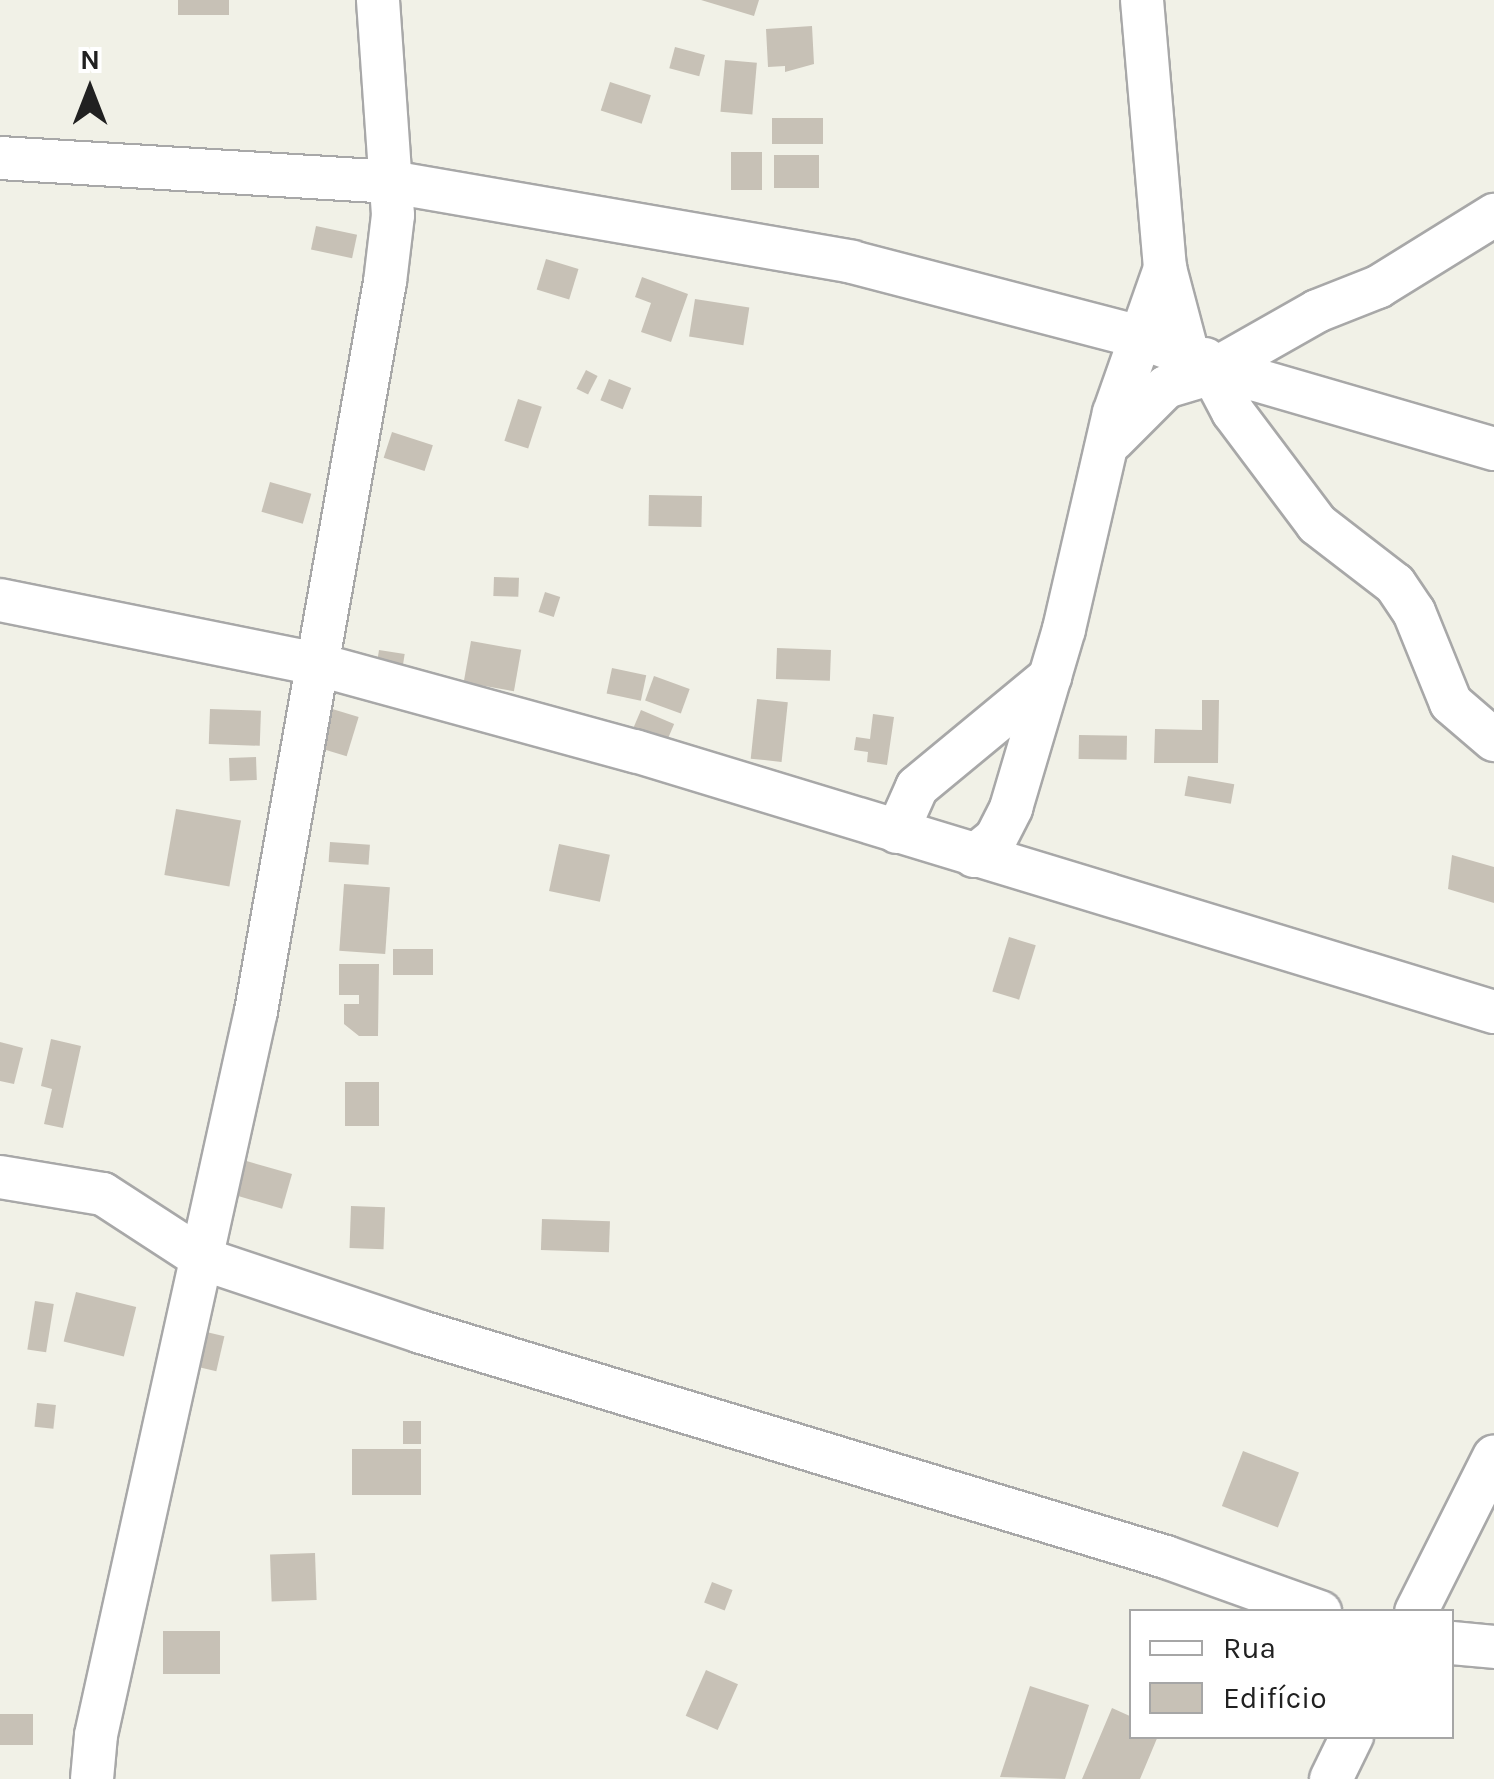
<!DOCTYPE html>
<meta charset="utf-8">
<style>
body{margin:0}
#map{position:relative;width:1494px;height:1779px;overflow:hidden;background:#f1f1e7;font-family:Karla,sans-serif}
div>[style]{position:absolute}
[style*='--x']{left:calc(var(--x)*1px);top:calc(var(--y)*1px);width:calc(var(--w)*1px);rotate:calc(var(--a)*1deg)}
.building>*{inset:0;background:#c7c1b6;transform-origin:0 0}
.roads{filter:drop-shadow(2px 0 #a8a8a8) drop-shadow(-2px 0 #a8a8a8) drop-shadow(0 2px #a8a8a8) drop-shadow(0 -2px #a8a8a8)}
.minor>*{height:42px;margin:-21px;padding:0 21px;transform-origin:21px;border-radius:21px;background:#fff}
span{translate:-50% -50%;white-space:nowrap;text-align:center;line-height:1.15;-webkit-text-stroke:9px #fff;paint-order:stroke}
.legend{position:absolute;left:1129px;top:1609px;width:325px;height:130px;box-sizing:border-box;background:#fff;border:2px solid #a6a6a6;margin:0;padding:12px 18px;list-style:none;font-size:30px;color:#212121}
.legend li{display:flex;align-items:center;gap:20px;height:50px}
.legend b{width:50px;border:2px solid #a6a6a6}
.north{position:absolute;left:40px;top:40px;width:100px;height:100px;-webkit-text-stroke:8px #fff;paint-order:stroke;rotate:0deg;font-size:28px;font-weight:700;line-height:40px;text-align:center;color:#212121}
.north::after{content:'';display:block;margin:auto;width:35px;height:45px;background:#212121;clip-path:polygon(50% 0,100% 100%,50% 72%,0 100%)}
</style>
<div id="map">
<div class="building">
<i style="left:178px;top:0;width:51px;height:15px"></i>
<i style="clip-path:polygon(701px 0,759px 0,754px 16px)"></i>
<i style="clip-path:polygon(812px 26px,814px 64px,785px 72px,785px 66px,768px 67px,766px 29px)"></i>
<i style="left:675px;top:47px;width:31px;height:22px;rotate:15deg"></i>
<i style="left:725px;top:60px;width:32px;height:52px;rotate:5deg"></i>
<i style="left:610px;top:82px;width:43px;height:30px;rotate:18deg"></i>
<i style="left:772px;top:118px;width:51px;height:26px"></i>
<i style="left:731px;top:152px;width:31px;height:38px"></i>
<i style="left:774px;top:155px;width:45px;height:33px"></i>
<i style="left:316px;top:226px;width:42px;height:24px;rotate:12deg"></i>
<i style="left:546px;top:259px;width:34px;height:32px;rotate:17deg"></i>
<i style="clip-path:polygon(642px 277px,688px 294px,671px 342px,641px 332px,651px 303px,635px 297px)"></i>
<i style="left:695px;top:299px;width:55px;height:38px;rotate:9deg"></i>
<i style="left:586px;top:370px;width:13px;height:21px;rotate:27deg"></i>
<i style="left:609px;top:379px;width:24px;height:23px;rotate:22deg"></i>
<i style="left:518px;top:399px;width:25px;height:44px;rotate:18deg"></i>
<i style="left:392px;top:432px;width:43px;height:27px;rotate:18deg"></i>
<i style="left:270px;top:482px;width:43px;height:31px;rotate:16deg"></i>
<i style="left:649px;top:495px;width:53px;height:31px;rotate:1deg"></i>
<i style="left:494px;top:577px;width:25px;height:19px;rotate:2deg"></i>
<i style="left:545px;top:592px;width:16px;height:21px;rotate:18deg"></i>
<i style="left:471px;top:641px;width:51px;height:42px;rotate:10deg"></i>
<i style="left:777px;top:648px;width:54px;height:31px;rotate:2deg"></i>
<i style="left:379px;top:650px;width:26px;height:19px;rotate:9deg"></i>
<i style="left:612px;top:668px;width:35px;height:26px;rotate:12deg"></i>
<i style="left:654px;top:676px;width:38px;height:26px;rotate:20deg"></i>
<i style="left:757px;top:699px;width:31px;height:60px;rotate:6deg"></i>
<i style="clip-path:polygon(1202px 700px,1219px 700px,1218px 763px,1154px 763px,1155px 729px,1202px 730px)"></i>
<i style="left:329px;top:708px;width:31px;height:41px;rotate:17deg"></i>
<i style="left:210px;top:709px;width:51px;height:35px;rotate:2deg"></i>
<i style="left:641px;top:710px;width:36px;height:25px;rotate:23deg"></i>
<i style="clip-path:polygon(873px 714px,894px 717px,887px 765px,867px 762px,868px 752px,854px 750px,856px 737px,870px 739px)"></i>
<i style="left:1079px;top:735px;width:48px;height:24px;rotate:1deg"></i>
<i style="left:256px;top:757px;width:23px;height:27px;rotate:88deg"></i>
<i style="left:1188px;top:776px;width:47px;height:20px;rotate:10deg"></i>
<i style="left:176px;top:809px;width:66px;height:67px;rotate:10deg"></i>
<i style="left:330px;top:842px;width:40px;height:20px;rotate:4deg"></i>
<i style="left:559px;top:844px;width:52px;height:48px;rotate:12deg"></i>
<i style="clip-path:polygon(1452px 855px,1494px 867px,1494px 903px,1448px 889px)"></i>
<i style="left:344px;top:884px;width:46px;height:67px;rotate:4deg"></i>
<i style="left:1009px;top:937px;width:28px;height:57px;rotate:17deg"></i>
<i style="left:393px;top:949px;width:40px;height:26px"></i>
<i style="clip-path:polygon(339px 964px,379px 964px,378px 1036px,359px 1036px,344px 1024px,344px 1004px,359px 1004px,359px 995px,339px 995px)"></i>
<i style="clip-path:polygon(51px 1039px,81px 1046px,63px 1128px,44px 1124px,52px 1089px,41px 1086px)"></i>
<i style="clip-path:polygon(0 1042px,23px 1048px,14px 1084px,0 1081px)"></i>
<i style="left:345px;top:1082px;width:34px;height:44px"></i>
<i style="left:243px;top:1160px;width:51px;height:36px;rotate:16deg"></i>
<i style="left:351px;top:1206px;width:34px;height:42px;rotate:2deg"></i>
<i style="left:542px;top:1219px;width:68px;height:31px;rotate:2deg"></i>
<i style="left:76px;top:1292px;width:62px;height:51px;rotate:14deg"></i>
<i style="left:35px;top:1301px;width:19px;height:49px;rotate:9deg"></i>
<i style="left:202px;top:1331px;width:23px;height:36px;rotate:13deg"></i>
<i style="left:37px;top:1403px;width:19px;height:24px;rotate:6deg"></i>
<i style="left:403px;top:1421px;width:18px;height:23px"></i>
<i style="left:352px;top:1449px;width:69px;height:46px"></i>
<i style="left:1243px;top:1451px;width:60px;height:59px;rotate:21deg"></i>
<i style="left:315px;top:1553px;width:47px;height:45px;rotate:88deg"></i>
<i style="left:712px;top:1582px;width:22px;height:22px;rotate:21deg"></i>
<i style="left:163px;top:1631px;width:57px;height:43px"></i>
<i style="left:706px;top:1670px;width:35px;height:50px;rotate:24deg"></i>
<i style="clip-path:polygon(1030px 1686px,1089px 1705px,1065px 1779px,1000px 1777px)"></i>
<i style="clip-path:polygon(1112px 1708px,1132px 1717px,1132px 1736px,1158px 1736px,1140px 1779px,1082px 1779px)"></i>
<i style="left:0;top:1714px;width:33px;height:31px"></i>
</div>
<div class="roads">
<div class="minor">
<i style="--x:1142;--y:0;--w:269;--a:85.1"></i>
<i style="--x:1165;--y:268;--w:86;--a:75.2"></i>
<i style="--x:0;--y:158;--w:392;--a:3.5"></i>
<i style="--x:391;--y:182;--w:468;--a:9.8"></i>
<i style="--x:852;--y:262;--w:293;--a:14.6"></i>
<i style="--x:1136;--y:336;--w:125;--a:20.2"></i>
<i style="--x:1253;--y:379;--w:251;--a:16.2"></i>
<i style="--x:1205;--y:359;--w:60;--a:62.2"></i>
<i style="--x:1233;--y:412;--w:140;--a:53.1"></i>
<i style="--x:1317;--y:524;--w:98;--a:37.6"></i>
<i style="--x:1395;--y:584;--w:34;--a:56"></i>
<i style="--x:1414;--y:612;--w:98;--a:67.9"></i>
<i style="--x:1451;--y:703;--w:57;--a:40.7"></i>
<i style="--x:1222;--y:365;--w:109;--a:-29.6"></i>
<i style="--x:1317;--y:311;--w:66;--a:-21.5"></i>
<i style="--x:1378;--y:287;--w:137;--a:-31.8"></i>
<i style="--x:1113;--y:440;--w:75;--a:-45"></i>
<i style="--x:1166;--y:387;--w:48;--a:-16.9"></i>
<i style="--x:0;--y:600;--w:322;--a:11.4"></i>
<i style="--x:316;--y:664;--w:331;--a:15.3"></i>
<i style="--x:635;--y:751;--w:898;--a:16.9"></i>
<i style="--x:897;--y:832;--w:49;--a:-66"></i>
<i style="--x:917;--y:787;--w:173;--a:-39.6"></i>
<i style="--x:974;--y:856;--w:28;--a:-39"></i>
<i style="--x:996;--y:838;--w:34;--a:-63"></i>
<i style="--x:1011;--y:808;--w:187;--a:-73.5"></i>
<i style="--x:1064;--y:629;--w:222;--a:-77"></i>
<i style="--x:1114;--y:413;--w:154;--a:-70.6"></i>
<i style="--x:0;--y:1177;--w:104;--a:9.4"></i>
<i style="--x:103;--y:1194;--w:119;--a:33"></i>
<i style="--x:203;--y:1259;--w:230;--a:18.5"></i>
<i style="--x:421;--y:1332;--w:778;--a:16.81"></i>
<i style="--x:1166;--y:1557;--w:164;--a:19.7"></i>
<i style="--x:1416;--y:1612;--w:174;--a:-63.3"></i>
<i style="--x:1452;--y:1643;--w:42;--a:5.4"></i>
<i style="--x:92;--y:1779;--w:44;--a:-84.8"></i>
<i style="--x:96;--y:1735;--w:741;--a:-77.54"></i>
<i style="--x:256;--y:1011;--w:740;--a:-79.97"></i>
<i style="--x:385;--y:282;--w:67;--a:-83.2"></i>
<i style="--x:393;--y:215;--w:216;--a:-94"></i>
<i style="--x:1331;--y:1779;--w:48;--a:-64"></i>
</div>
</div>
<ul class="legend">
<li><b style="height:12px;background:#fff"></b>Rua</li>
<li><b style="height:28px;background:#c7c1b6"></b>Edifício</li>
</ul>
<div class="north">N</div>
</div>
